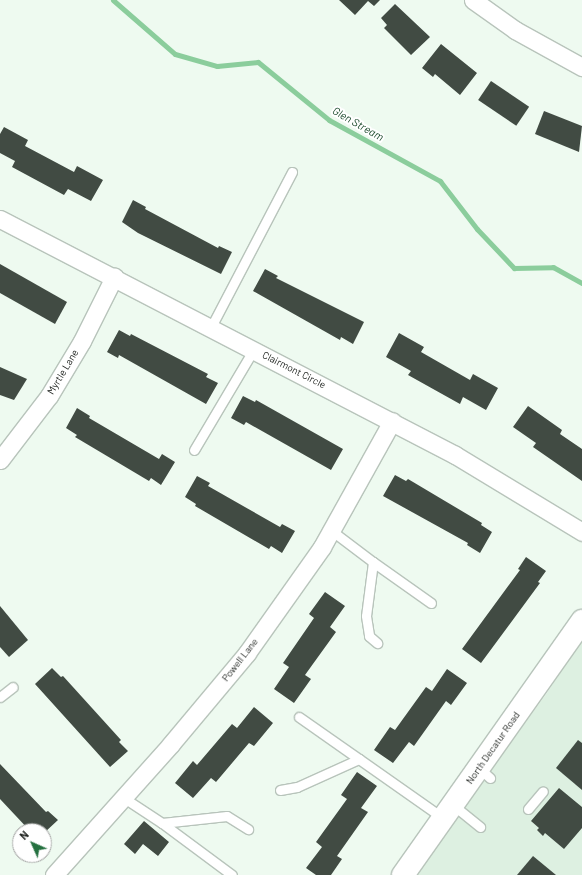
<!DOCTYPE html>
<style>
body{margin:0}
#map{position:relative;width:582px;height:875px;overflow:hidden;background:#eefaf0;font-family:Barlow,sans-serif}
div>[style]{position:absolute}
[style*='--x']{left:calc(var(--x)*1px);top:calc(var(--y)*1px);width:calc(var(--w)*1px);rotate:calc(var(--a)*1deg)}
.built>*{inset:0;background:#ddf0e1}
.stream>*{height:5px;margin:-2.5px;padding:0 2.5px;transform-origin:2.5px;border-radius:2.5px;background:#8bcd9c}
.building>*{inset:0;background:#414b43;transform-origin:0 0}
.roads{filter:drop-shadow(1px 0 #b8c4bb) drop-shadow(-1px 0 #b8c4bb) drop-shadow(0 1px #b8c4bb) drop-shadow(0 -1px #b8c4bb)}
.lane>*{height:9px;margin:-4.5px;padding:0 4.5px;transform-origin:4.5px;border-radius:4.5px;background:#fff}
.street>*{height:17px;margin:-8.5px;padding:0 8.5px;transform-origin:8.5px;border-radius:8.5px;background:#fff}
.secondary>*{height:22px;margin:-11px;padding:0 11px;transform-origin:11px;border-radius:11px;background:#fff}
span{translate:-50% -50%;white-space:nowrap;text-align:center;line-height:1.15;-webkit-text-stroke:4px #fff;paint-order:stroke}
.street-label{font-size:10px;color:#1b1f1b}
.water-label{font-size:11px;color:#164627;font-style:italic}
.north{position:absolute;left:12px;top:823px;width:40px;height:40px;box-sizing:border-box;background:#fff;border:1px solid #a4a5a4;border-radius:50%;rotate:315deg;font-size:11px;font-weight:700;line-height:16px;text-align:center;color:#1b1f1b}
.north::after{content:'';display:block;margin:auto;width:14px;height:18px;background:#257140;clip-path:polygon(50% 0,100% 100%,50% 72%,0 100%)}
</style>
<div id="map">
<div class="built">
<i style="clip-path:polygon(582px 639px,582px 875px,414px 875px,547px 693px)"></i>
</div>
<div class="stream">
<i style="--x:113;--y:0;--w:82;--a:41.1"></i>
<i style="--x:175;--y:54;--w:44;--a:15.9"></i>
<i style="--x:217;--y:66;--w:41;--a:-5.6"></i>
<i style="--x:258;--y:62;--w:92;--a:39.2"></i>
<i style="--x:329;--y:120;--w:127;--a:28.8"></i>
<i style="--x:440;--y:181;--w:61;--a:52.4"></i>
<i style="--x:477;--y:229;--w:54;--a:46.5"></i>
<i style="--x:514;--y:268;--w:39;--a:-1"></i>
<i style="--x:553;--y:267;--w:33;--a:29"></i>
</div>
<div class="building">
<i style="clip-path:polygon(339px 0,380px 0,374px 6px,368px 1px,355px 15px)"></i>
<i style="clip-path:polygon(395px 4px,430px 37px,411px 55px,384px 28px,387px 25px,381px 18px)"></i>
<i style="clip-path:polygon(441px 44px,477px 73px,460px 95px,435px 74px,433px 77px,422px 68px)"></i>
<i style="left:491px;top:81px;width:46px;height:23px;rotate:34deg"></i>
<i style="clip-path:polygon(544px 111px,582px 126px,579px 152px,535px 134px)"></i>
<i style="clip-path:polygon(4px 127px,28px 140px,25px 146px,74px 172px,77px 166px,103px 180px,91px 201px,68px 189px,64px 195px,12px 167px,15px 161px,0 153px,0 134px)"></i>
<i style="clip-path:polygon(133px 200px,146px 207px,145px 209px,218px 248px,219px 246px,232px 252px,221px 274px,138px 233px,122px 222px)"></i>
<i style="clip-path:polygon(0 264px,67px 302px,55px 324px,0 293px)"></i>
<i style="clip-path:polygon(265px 269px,278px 276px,276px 278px,364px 322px,353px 344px,341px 337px,340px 340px,253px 291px)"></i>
<i style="clip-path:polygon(119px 330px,130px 336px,131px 334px,208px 374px,206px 377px,218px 383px,206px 404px,119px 355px,118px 358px,107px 352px)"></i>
<i style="clip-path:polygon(399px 333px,424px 347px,421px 352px,470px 380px,473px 374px,498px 388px,486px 410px,463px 397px,460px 404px,408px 375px,411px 371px,386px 357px)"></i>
<i style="clip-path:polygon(0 367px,27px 379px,14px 400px,0 395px)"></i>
<i style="clip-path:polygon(243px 396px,255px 402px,256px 400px,343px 449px,331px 470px,246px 422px,244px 425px,231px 418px)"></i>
<i style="clip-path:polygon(528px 406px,562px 430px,560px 434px,582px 449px,582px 481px,533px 447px,536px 443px,513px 427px)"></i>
<i style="clip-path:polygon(77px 408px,90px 416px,89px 418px,159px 459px,162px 454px,175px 462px,161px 485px,151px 478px,149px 481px,75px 437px,77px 435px,66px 428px)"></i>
<i style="clip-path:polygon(395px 475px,406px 481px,408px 479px,482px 523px,481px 525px,492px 532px,480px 553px,467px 545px,468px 543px,383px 496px)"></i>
<i style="clip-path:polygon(197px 476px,210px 483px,208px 486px,280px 527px,282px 524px,295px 531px,282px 553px,271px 546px,269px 549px,195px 506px,196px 504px,185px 497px)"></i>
<i style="clip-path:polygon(526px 557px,546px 571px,538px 582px,540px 583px,481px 663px,462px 649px,520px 570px,518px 569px)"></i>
<i style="clip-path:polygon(325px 592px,345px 606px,330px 627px,336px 632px,305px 675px,311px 679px,294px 703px,274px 689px,289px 667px,283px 663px,314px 618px,309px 614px)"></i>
<i style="clip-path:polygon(0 606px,28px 640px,9px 657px,0 647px)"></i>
<i style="clip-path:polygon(52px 668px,61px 677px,63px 676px,121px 740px,119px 742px,128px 751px,110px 767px,35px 684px)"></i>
<i style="clip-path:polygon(447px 669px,467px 683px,451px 705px,446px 701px,414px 746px,409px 742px,393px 763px,374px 750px,390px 727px,395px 730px,426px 687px,432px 691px)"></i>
<i style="clip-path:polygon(254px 707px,273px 723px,254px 746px,249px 743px,216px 782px,211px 778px,193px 798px,175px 783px,193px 761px,197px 765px,232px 724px,237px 728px)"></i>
<i style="clip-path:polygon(578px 740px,582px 743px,582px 790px,556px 768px)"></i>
<i style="clip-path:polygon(0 764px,46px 812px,48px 811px,58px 820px,44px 833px,44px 831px,30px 831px,0 799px)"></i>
<i style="clip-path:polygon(357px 772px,377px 786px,361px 808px,368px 812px,337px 856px,342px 859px,331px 875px,316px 875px,306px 868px,322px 847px,316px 842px,347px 799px,341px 795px)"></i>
<i style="clip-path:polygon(559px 788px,582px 807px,582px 828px,564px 849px,545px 833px,543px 836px,537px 830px,539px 828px,531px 821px)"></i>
<i style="clip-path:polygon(144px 821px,169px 842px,158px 856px,143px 844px,135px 854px,124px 844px)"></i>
<i style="clip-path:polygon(533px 856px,556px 875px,517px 875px)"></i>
</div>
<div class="roads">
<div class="lane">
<i style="--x:211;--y:327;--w:175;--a:-62.4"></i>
<i style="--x:194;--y:450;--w:117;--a:-59.3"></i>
<i style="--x:332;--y:531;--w:51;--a:37.1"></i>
<i style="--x:373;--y:562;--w:54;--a:97.4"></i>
<i style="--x:366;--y:616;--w:20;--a:81"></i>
<i style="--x:369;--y:636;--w:11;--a:41"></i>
<i style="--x:373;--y:562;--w:71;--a:35.3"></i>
<i style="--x:0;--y:697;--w:16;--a:-38"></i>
<i style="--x:299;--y:717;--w:73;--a:35"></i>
<i style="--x:479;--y:768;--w:15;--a:42"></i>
<i style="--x:280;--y:790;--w:17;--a:-10"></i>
<i style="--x:297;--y:787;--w:68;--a:-24.3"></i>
<i style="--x:359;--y:759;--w:103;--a:35.1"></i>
<i style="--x:124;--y:798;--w:45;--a:33.3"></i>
<i style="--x:162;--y:823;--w:65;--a:-6.1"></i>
<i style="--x:227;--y:816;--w:25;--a:32"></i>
<i style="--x:453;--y:805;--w:35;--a:39"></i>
<i style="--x:528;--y:809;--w:23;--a:-50"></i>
<i style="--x:162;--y:823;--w:87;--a:36.6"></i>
</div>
<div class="street">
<i style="--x:473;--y:0;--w:52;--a:35.5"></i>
<i style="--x:515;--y:30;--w:77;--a:28.9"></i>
<i style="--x:0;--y:219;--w:513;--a:27.41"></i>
<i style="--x:455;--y:455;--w:149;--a:31.2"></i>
<i style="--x:0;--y:460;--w:81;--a:-52.6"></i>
<i style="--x:49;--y:396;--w:64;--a:-59"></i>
<i style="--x:82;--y:341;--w:72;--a:-63.4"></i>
<i style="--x:54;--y:875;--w:176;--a:-48.2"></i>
<i style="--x:171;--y:744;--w:119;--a:-50.1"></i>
<i style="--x:247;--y:653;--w:130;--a:-54.7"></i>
<i style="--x:322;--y:547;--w:144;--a:-60.9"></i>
</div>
<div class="secondary">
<i style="--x:403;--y:875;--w:311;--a:-54.8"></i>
</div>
</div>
<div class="street-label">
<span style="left:294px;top:370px;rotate:27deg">Clairmont Circle</span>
<span style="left:63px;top:372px;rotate:-59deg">Myrtle Lane</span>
<span style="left:240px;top:660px;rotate:-52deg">Powell Lane</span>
<span style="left:493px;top:748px;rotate:-55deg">North Decatur Road</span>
</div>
<div class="water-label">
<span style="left:358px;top:124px;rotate:30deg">Glen Stream</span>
</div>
<div class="north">N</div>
</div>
